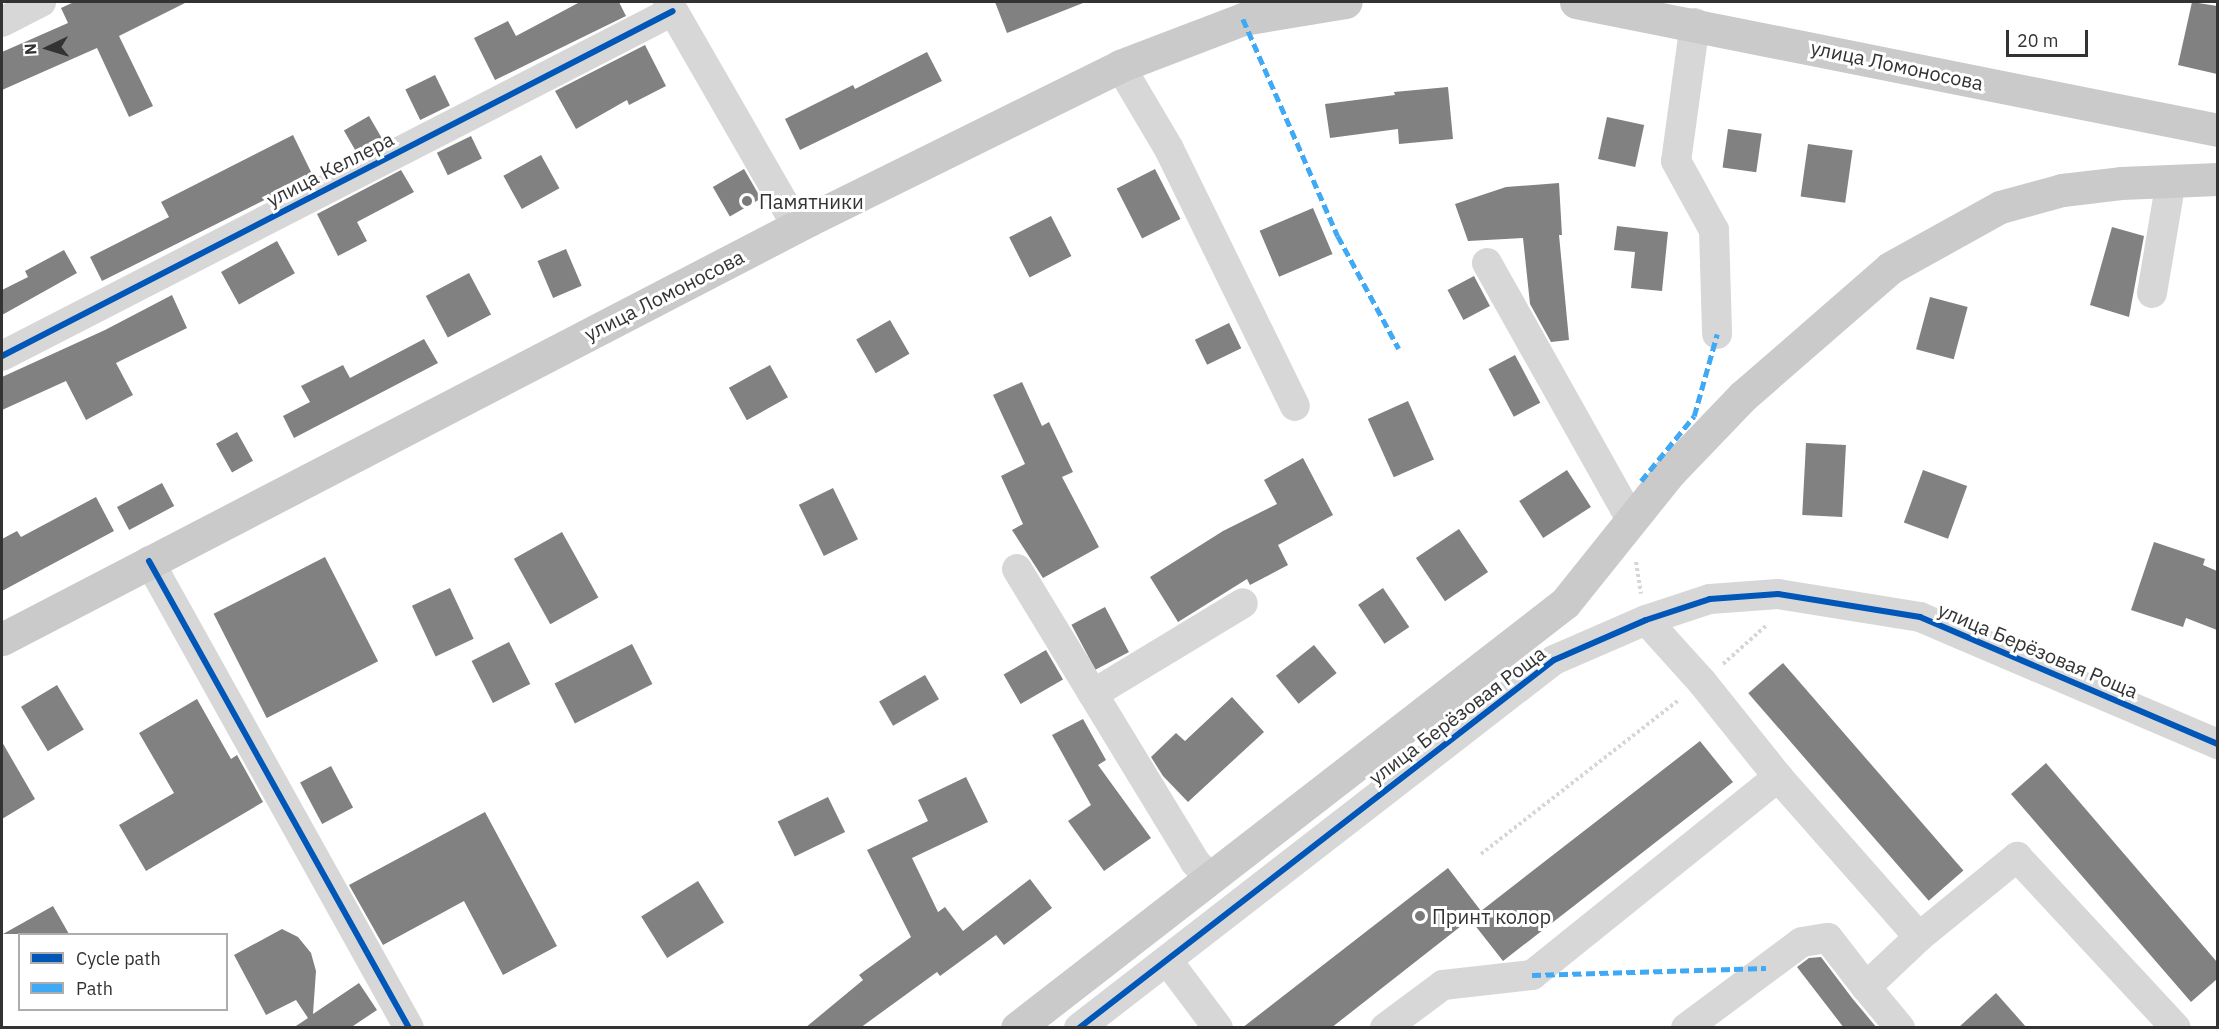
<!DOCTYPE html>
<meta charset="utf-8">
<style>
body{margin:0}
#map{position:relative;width:2219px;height:1029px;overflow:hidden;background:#fff;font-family:"IBM Plex Sans",sans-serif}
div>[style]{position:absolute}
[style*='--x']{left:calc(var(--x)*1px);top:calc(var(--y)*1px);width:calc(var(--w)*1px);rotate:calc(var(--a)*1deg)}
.building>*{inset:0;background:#818181;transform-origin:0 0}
.path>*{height:4px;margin-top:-2px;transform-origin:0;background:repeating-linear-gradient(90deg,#d6d6d6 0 3px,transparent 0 6px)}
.minor>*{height:30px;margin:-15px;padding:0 15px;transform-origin:15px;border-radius:15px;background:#d7d7d7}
.major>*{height:33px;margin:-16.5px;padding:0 16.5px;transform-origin:16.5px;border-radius:16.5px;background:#cacaca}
.quiet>*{height:4.5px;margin-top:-2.25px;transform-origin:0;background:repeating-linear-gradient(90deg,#3fa9f5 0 9px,transparent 0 13.5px)}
.cycleway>*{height:6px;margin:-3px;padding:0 3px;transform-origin:3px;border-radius:3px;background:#0057b8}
.dots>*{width:16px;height:16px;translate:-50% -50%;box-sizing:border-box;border:3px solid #fff;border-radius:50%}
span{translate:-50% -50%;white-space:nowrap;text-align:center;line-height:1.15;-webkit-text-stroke:6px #fff;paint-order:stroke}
.street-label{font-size:20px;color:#333}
.poi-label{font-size:20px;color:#333}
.left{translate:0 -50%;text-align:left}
.frame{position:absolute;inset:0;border:3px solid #333;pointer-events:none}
.legend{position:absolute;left:18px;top:933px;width:210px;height:78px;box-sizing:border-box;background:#fff;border:2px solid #adadad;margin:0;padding:8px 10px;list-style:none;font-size:18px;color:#333}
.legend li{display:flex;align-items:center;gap:12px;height:30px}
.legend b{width:30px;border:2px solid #adadad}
.north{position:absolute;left:18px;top:18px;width:60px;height:60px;-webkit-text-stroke:4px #fff;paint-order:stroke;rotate:266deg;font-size:16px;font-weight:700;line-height:24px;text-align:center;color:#333}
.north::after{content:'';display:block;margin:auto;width:21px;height:27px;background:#333;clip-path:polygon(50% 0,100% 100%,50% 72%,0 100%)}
.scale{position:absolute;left:2006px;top:30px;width:82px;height:27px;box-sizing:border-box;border:3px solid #333;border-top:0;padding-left:8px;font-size:18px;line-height:21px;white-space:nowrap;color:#333;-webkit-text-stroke:4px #fff;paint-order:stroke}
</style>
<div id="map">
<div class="building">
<i style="clip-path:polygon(74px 2px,187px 2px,119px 36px,153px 106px,129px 117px,97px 48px,2px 90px,2px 52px,68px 23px,61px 8px)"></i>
<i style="clip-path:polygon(580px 2px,619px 2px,626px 16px,495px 80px,474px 38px,508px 21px,516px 36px)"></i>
<i style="clip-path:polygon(995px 2px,1083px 2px,1083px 3px,1007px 33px)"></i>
<i style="clip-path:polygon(2192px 2px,2217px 6px,2217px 74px,2178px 65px)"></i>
<i style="clip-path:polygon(645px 45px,666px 86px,629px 105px,627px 100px,576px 129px,555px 91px)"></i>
<i style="clip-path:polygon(927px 52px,942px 81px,800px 150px,785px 119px,853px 85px,855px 89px)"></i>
<i style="left:435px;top:75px;width:34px;height:33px;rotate:64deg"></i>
<i style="clip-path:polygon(1448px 87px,1453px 139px,1399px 144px,1398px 129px,1330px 138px,1325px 104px,1395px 95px,1394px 92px)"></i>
<i style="left:369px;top:116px;width:28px;height:29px;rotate:60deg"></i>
<i style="left:1607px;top:117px;width:38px;height:43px;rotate:12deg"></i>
<i style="left:1728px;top:129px;width:34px;height:39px;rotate:8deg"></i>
<i style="clip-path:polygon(293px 135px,313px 176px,102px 281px,90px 257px,169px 217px,161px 202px)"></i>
<i style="left:471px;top:136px;width:25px;height:38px;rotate:64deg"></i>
<i style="left:1808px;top:144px;width:45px;height:53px;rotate:8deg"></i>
<i style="left:541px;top:155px;width:38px;height:43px;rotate:61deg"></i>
<i style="left:744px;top:169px;width:34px;height:36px;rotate:60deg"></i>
<i style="left:1155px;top:169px;width:56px;height:43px;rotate:63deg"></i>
<i style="clip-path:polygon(401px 170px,414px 192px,357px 222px,367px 241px,338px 256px,317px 214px)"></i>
<i style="clip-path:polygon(1559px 183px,1562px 235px,1559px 235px,1569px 340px,1551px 342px,1530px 304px,1523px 238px,1468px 241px,1455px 204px,1506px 187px)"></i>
<i style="left:1313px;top:208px;width:50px;height:58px;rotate:67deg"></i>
<i style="left:1051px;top:216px;width:45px;height:47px;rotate:63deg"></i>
<i style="clip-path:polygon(1617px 226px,1668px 232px,1662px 291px,1631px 288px,1635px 252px,1614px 250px)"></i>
<i style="clip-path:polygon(2112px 227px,2144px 236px,2129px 317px,2090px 305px)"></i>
<i style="left:277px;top:241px;width:37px;height:64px;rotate:61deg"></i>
<i style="left:566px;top:249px;width:40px;height:31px;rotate:67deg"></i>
<i style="clip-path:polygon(64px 250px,77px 273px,2px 315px,2px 290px,28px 277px,25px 271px)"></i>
<i style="left:469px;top:273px;width:47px;height:49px;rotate:62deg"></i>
<i style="left:1474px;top:276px;width:34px;height:30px;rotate:62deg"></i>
<i style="clip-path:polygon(172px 295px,187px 328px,116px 363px,133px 395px,86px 420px,66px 381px,2px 410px,2px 377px,105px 330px)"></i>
<i style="left:1930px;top:297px;width:39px;height:54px;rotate:15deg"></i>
<i style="left:890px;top:320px;width:39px;height:39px;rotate:60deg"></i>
<i style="left:1229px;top:323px;width:28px;height:38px;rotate:64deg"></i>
<i style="clip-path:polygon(424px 339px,438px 363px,294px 438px,283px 416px,310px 402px,301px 386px,343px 365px,350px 378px)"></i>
<i style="left:1515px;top:355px;width:54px;height:30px;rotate:62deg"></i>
<i style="left:770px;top:365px;width:37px;height:47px;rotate:61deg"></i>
<i style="clip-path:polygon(1022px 382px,1042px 426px,1049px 422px,1073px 472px,1062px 477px,1099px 547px,1043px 578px,1012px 530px,1023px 524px,1001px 476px,1025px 464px,993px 395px)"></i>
<i style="left:1408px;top:401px;width:64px;height:44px;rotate:66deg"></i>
<i style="left:237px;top:432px;width:33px;height:24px;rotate:61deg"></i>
<i style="left:1806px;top:443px;width:40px;height:72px;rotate:3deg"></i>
<i style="clip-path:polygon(1303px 458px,1333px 515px,1278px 545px,1288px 565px,1250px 585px,1247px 579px,1178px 622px,1150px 577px,1223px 531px,1277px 504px,1264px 480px)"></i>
<i style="left:1567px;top:470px;width:44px;height:57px;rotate:57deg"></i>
<i style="left:1923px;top:470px;width:47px;height:56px;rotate:20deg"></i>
<i style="left:162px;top:483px;width:26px;height:51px;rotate:62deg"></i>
<i style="left:833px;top:488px;width:57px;height:38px;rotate:64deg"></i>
<i style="clip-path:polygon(96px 497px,114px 531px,2px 591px,2px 539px,17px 531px,21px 537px)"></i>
<i style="left:1459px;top:529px;width:52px;height:52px;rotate:56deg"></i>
<i style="left:562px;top:532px;width:75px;height:55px;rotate:61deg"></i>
<i style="clip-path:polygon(2154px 542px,2205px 559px,2203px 565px,2217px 571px,2217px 630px,2186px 618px,2183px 627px,2131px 610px)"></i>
<i style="left:325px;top:557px;width:117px;height:125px;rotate:63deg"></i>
<i style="left:450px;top:588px;width:56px;height:42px;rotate:65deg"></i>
<i style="left:1383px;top:588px;width:47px;height:30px;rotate:56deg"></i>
<i style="left:1105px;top:607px;width:51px;height:38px;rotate:62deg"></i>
<i style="left:509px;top:642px;width:47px;height:42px;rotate:63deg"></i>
<i style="left:632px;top:644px;width:45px;height:87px;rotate:63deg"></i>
<i style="left:1314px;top:645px;width:36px;height:49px;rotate:51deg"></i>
<i style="left:1046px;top:650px;width:34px;height:49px;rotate:60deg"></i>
<i style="left:1783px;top:663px;width:275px;height:46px;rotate:49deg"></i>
<i style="left:925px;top:675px;width:28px;height:53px;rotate:60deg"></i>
<i style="left:57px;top:685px;width:52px;height:42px;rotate:59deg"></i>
<i style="clip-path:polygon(1232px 697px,1264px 732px,1188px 802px,1163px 776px,1151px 757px,1176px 733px,1185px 741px)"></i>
<i style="clip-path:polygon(197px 699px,231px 759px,237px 755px,263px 802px,146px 871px,119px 825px,174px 793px,139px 733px)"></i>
<i style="clip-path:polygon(1083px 719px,1106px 760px,1098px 765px,1151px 838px,1104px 871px,1068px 821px,1091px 805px,1052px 735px)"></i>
<i style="clip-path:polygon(1700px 741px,1733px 782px,1503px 961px,1470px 919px,1331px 1028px,1242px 1028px,1448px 868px,1481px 911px)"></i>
<i style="clip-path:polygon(2px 742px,35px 799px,2px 819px)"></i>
<i style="clip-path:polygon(2046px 763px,2217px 962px,2217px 979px,2191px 1002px,2011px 794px)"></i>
<i style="left:331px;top:766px;width:47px;height:35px;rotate:62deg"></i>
<i style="clip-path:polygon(966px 777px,988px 822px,912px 858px,938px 912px,945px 907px,963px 931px,1030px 879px,1052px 908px,1004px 945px,996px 935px,940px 976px,937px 972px,860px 1028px,805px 1028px,863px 980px,859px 975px,911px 937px,867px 850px,928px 821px,918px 800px)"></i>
<i style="left:828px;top:797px;width:39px;height:56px;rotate:64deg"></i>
<i style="clip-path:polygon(485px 812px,557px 946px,503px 975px,464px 901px,383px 945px,349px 885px)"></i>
<i style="left:698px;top:881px;width:49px;height:67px;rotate:58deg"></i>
<i style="clip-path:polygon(53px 906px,69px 934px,3px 934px)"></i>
<i style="clip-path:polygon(282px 929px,298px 937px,311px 953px,316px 971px,313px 1014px,359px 983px,377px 1010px,350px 1028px,293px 1028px,308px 1018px,296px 1000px,266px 1015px,234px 955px)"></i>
<i style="clip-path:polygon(1821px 957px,1852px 998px,1877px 1028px,1844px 1028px,1797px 967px,1809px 958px)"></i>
<i style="clip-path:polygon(1996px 993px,2027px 1028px,1958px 1028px)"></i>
</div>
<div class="path">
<i style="--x:1636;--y:562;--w:32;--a:81"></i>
<i style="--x:1723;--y:664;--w:59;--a:-41.6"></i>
<i style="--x:1481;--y:854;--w:252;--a:-37.9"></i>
</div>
<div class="minor">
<i style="--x:668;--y:2;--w:258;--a:60.1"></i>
<i style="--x:2;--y:22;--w:44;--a:-27.1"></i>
<i style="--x:1695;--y:23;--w:139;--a:97.8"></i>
<i style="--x:1676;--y:161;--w:79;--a:61.2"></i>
<i style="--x:1714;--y:230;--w:104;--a:88.3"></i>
<i style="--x:1120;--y:66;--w:96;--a:59.4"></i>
<i style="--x:1169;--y:149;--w:286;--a:63.9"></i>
<i style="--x:1487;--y:263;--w:296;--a:60.7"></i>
<i style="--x:2152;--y:293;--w:114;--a:-80.4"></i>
<i style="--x:2;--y:356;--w:754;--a:-27.21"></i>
<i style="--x:149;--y:561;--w:534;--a:60.89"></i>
<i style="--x:1017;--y:569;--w:343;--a:58.7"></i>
<i style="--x:1195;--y:862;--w:23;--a:47"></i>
<i style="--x:1646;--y:620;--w:84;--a:47.9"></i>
<i style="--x:1702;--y:682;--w:122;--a:51.3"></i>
<i style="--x:1778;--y:777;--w:213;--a:48.6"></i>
<i style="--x:1093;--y:694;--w:175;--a:-31.2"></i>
<i style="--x:1167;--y:960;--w:85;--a:53.1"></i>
<i style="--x:1079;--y:1028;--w:601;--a:-37.77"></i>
<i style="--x:1554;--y:660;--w:100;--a:-23.5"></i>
<i style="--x:1646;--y:620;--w:67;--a:-18.2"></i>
<i style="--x:1710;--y:599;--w:68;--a:-4.2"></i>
<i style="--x:1778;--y:594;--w:144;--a:9.2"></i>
<i style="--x:1920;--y:617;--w:324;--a:23.1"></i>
<i style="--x:1385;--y:1028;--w:72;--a:-36.6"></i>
<i style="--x:1443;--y:985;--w:90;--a:-6.4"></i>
<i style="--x:1532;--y:975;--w:316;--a:-38.8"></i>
<i style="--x:1686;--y:1028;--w:144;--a:-36.6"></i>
<i style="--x:1802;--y:942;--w:26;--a:-9"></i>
<i style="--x:1828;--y:938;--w:62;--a:52.2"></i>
<i style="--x:1900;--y:1028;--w:53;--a:-129.7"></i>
<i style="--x:1866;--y:987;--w:73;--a:-43.3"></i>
<i style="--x:1919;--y:937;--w:127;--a:-39.2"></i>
<i style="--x:2017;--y:857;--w:233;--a:47.1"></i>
</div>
<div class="major">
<i style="--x:1576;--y:2;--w:655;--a:11.28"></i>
<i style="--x:2;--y:639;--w:909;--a:-27.44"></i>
<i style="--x:809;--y:220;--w:347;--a:-26.3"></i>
<i style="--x:1120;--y:66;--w:132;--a:-20.9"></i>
<i style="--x:1243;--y:19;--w:104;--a:-9.4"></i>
<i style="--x:1017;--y:1028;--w:693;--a:-37.8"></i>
<i style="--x:1565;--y:603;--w:168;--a:-51.3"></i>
<i style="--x:1670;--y:472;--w:105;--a:-46.2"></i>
<i style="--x:1743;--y:396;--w:195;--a:-41"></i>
<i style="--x:1890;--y:268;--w:126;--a:-29"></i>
<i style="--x:2000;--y:207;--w:64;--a:-15.3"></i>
<i style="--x:2062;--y:190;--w:59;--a:-6.8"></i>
<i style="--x:2121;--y:183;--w:97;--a:-2.4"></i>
</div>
<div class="quiet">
<i style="--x:1243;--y:19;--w:237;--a:66.4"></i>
<i style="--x:1338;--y:236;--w:128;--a:61.6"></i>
<i style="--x:1641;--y:481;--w:84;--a:-50.8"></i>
<i style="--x:1694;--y:416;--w:85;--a:-74.3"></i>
<i style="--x:1532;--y:975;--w:234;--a:-1.7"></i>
</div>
<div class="cycleway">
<i style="--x:2;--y:356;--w:754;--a:-27.21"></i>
<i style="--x:149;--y:561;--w:534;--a:60.89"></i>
<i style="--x:1079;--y:1028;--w:601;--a:-37.77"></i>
<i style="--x:1554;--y:660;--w:100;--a:-23.5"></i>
<i style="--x:1646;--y:620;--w:67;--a:-18.2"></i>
<i style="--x:1710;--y:599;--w:68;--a:-4.2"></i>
<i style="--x:1778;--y:594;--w:144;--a:9.2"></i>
<i style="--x:1920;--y:617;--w:324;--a:23.1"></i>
</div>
<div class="dots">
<i style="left:747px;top:201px;background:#7a7a7a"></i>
<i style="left:1420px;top:916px;background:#7a7a7a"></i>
</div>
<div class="street-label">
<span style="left:1897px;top:65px;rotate:12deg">улица Ломоносова</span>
<span style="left:330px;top:169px;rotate:-27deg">улица Келлера</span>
<span style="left:664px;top:295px;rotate:-27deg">улица Ломоносова</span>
<span style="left:2038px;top:650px;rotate:23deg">улица Берёзовая Роща</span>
<span style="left:1457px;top:715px;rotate:-37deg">улица Берёзовая Роща</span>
</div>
<div class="poi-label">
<span class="left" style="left:759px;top:201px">Памятники</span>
<span class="left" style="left:1432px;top:916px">Принт колор</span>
</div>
<div class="frame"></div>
<ul class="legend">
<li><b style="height:8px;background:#0057b8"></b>Cycle path</li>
<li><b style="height:8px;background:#3fa9f5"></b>Path</li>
</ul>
<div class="north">N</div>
<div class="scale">20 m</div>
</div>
